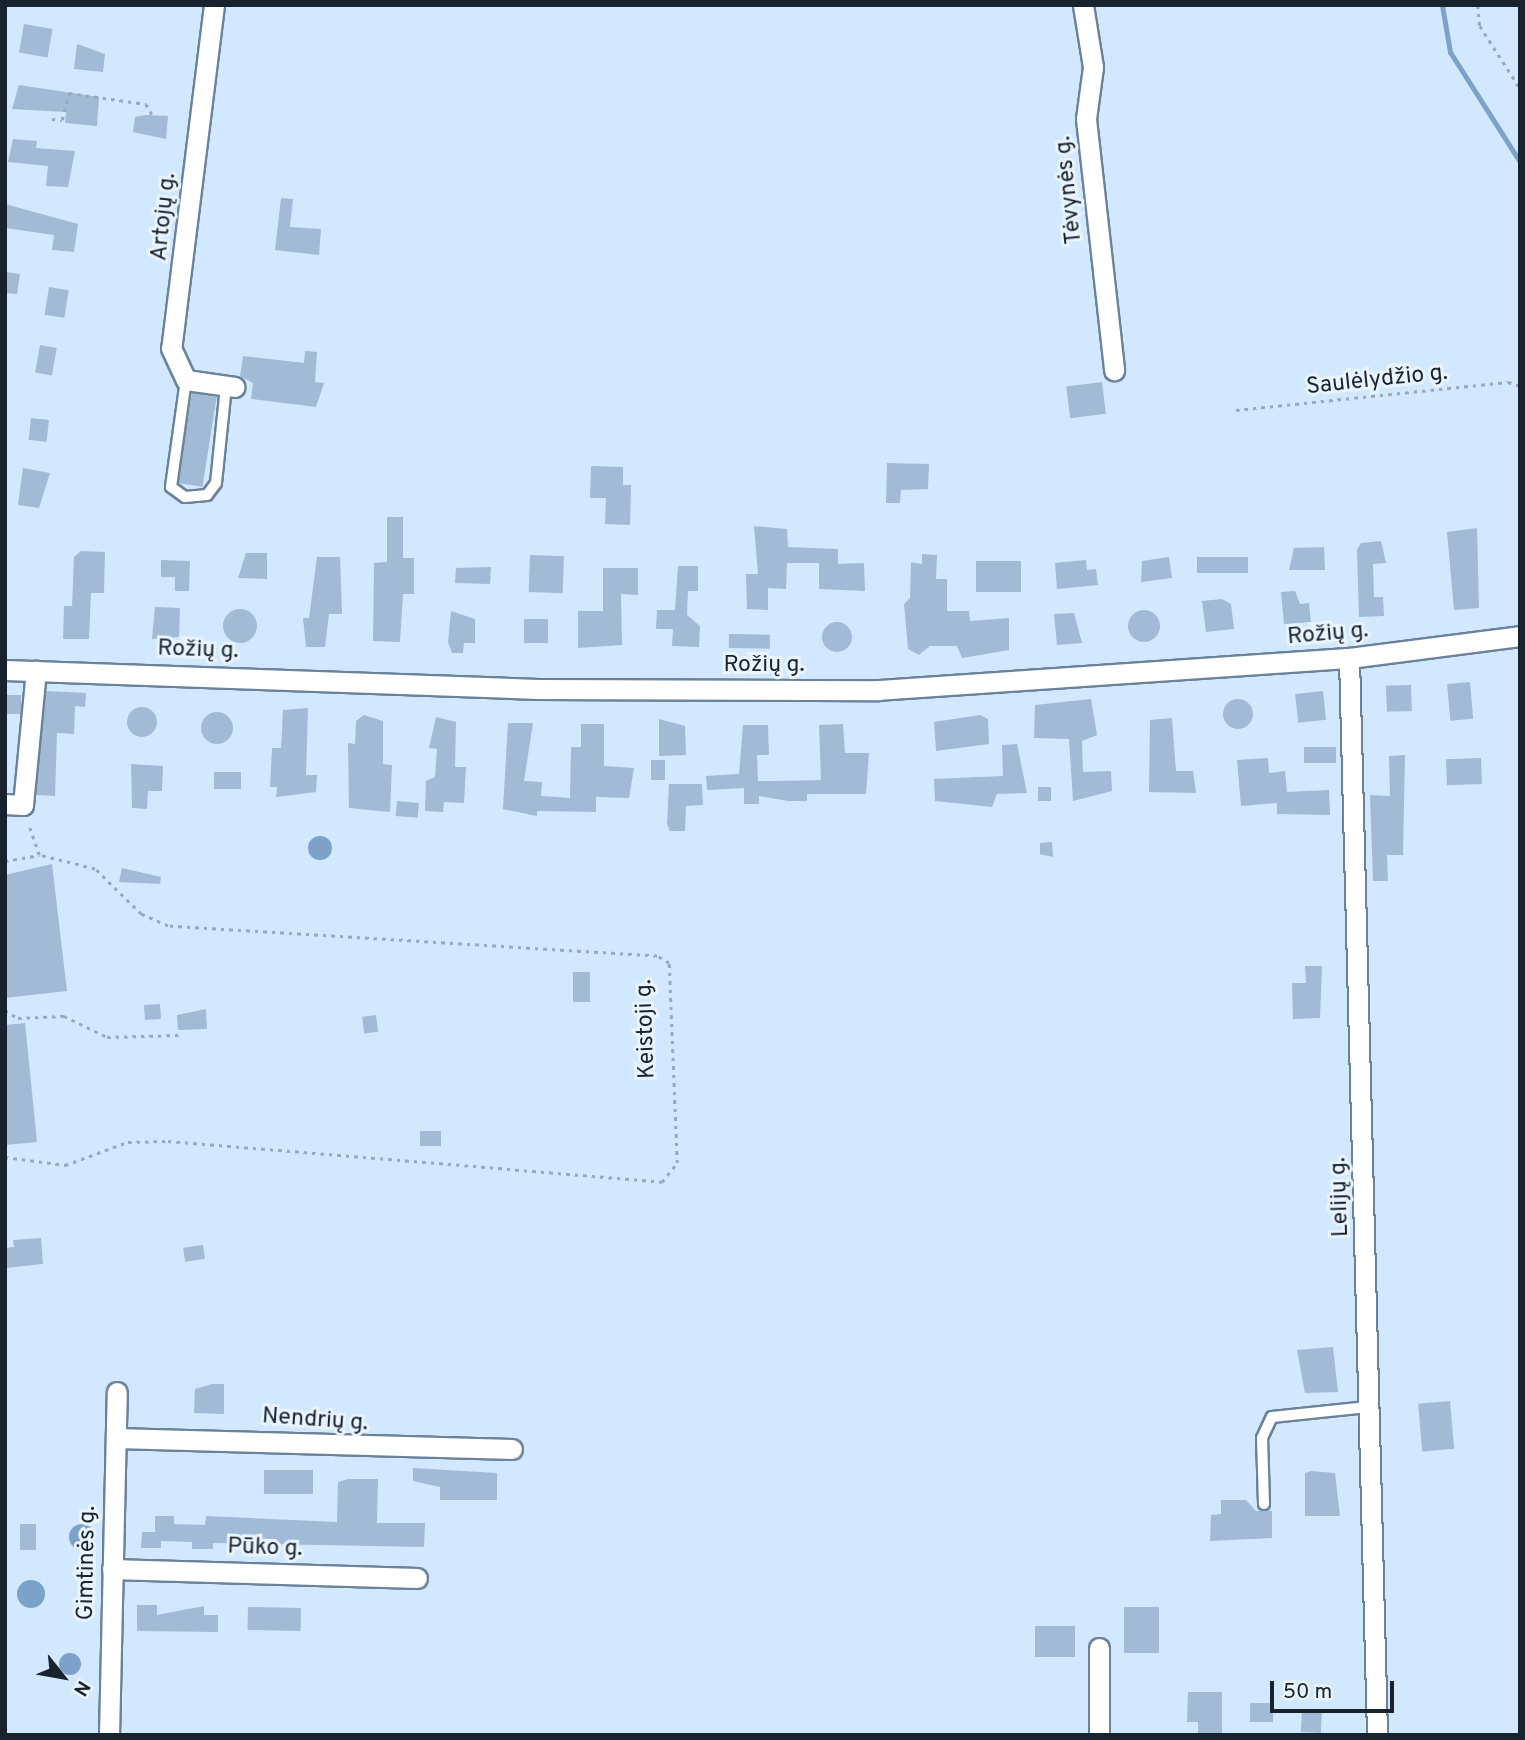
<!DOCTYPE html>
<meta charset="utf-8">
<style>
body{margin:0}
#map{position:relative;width:1525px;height:1740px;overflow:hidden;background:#d2e8fe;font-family:Overpass,sans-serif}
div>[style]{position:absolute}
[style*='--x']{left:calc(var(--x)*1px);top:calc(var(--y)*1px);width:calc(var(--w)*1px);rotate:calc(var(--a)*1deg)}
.water>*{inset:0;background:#7ca2c9}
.round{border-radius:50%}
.stream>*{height:5px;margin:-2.5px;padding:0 2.5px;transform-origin:2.5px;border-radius:2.5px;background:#7ca2c9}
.building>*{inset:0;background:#a1bad5;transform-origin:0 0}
.path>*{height:2.5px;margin-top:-1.25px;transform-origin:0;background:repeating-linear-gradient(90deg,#97a9bb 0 3.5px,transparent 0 8.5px)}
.roads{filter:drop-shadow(2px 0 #6a829c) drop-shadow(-2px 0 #6a829c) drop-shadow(0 2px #6a829c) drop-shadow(0 -2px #6a829c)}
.lane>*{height:10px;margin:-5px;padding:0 5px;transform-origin:5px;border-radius:5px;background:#fff}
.street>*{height:19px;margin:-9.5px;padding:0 9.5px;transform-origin:9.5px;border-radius:9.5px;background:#fff}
span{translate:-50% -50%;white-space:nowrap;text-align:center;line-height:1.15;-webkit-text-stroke:6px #e9f4ff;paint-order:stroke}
.street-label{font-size:23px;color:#19232d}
.frame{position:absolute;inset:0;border:7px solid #19232d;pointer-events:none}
.north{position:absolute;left:28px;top:1642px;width:70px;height:70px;-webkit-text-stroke:5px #e9f4ff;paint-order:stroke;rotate:121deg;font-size:19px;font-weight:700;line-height:28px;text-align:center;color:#19232d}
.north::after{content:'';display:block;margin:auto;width:24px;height:32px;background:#19232d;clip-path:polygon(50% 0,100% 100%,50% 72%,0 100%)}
.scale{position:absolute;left:1270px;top:1681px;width:124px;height:32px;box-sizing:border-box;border:4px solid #19232d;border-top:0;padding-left:9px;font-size:21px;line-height:24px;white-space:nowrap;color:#19232d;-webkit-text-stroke:5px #e9f4ff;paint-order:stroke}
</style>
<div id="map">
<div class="water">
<i class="round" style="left:308px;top:836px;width:24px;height:24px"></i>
<i class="round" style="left:69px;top:1524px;width:26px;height:26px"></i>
<i class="round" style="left:17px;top:1580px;width:28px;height:28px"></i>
<i class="round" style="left:59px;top:1653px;width:22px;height:22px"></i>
</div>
<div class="stream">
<i style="--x:1442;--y:5;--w:48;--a:80.3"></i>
<i style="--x:1450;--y:52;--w:130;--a:57.5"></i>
</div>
<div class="building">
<i style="left:24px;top:24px;width:29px;height:29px;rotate:10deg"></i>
<i style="clip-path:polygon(77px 44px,105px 54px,103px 72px,74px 69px)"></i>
<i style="clip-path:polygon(19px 85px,99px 97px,97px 126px,65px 123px,66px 112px,12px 109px)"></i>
<i style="clip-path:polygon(146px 115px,168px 116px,166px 139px,133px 132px,135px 117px)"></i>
<i style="clip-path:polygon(13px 139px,37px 141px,36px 148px,75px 151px,68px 187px,46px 186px,48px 166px,8px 162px)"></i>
<i style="clip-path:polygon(281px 198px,293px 199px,290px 227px,321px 229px,319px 255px,275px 250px)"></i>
<i style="clip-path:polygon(5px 204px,78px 224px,74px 252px,52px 250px,54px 235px,5px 228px)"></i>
<i style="clip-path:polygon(5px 272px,20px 274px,17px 294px,5px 293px)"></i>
<i style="left:49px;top:287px;width:20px;height:28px;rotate:9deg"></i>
<i style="left:40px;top:345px;width:17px;height:28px;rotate:10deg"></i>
<i style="clip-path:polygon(305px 351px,317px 352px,315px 382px,324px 383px,316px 407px,251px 399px,253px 383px,240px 376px,243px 356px,304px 363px)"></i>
<i style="left:1102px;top:382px;width:32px;height:36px;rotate:83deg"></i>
<i style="left:192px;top:393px;width:25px;height:91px;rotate:9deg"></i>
<i style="left:31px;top:418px;width:18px;height:22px;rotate:6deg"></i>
<i style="clip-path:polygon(887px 463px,929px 464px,928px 489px,901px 490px,900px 503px,886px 503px)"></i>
<i style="clip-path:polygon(591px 466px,623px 467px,623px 485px,631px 485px,630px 525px,605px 524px,606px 498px,590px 498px)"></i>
<i style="clip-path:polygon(23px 468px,50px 473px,39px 508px,18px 505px)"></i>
<i style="clip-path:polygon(387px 517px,403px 517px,403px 558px,414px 558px,414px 594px,403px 594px,400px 642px,373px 641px,374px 563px,387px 562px)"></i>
<i style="clip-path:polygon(754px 526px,787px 529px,788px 547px,838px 549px,838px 564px,864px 563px,865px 591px,819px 589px,819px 563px,787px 563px,786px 589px,768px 588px,768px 610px,747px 609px,746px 574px,758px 574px)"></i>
<i style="clip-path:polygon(1477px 528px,1479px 608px,1454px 610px,1447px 532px)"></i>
<i style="clip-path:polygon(1381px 541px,1386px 563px,1373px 564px,1374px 597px,1383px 597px,1384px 616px,1359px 617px,1357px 550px,1361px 543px)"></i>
<i style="clip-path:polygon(1324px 547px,1325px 570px,1289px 570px,1294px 548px)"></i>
<i style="clip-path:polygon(81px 551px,105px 552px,104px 593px,91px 593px,89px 639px,63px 639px,64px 606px,72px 606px,74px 557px)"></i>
<i style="clip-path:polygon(246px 553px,267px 553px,267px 579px,238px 578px)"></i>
<i style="clip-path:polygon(922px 554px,937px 555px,936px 579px,947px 579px,947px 611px,969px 611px,970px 621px,1009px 618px,1009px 650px,962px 658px,957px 646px,930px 646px,919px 655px,908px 649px,904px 604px,910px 598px,911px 562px,922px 564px)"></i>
<i style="left:530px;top:555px;width:34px;height:37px;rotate:2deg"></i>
<i style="clip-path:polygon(317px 557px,340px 557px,342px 614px,329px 614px,325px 647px,306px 647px,303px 618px,309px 618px)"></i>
<i style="clip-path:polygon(1169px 557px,1172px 578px,1141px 582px,1142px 561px)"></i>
<i style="left:1197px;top:557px;width:51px;height:16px"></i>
<i style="clip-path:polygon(161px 560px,190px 561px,189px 591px,175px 591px,175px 577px,161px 577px)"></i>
<i style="clip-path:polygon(1086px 560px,1087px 570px,1096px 569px,1098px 585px,1057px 589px,1055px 563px)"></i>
<i style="left:1021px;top:561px;width:31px;height:45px;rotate:90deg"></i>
<i style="clip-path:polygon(678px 566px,698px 566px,698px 591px,688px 591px,687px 615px,700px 626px,699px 647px,672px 646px,673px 629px,656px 629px,657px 610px,675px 610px)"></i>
<i style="clip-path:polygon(491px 567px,490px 584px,455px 583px,456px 568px)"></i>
<i style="clip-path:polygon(603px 568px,638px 568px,638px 595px,621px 594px,622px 645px,578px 648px,578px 611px,603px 611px)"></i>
<i style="clip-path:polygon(1295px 591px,1300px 604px,1309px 603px,1311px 622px,1284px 624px,1281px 592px)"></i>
<i style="clip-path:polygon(1222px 599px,1231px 604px,1234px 629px,1206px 632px,1202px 601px)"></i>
<i style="clip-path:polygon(155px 607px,180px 608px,179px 637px,152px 639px)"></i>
<i class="round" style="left:223px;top:609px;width:34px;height:34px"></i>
<i class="round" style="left:1128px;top:610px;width:32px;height:32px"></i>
<i style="clip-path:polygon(451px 611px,475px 619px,475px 643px,464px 643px,463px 653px,452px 653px,448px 642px)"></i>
<i style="clip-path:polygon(1074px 613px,1082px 643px,1057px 645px,1054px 614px)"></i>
<i style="left:524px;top:619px;width:24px;height:24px"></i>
<i class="round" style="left:822px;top:622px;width:30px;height:30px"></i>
<i style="left:729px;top:634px;width:41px;height:14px;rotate:1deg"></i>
<i style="left:1470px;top:682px;width:37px;height:23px;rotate:85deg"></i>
<i style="left:1411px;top:685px;width:26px;height:25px;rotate:88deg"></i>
<i style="clip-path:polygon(46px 691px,86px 693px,85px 707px,75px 706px,74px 734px,57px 733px,55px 796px,36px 795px)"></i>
<i style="left:1323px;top:691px;width:29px;height:28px;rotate:84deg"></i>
<i style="left:6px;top:695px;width:15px;height:19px"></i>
<i class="round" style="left:1223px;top:699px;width:30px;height:30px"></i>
<i style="clip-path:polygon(1091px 699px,1097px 735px,1082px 741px,1083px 772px,1111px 771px,1112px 791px,1073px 801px,1069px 739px,1034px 738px,1035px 705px)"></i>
<i class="round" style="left:127px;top:707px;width:30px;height:30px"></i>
<i style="clip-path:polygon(308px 708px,306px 775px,317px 775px,316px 792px,276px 797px,277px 787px,270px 787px,272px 748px,281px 748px,283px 710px)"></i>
<i class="round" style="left:201px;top:712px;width:32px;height:32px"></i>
<i style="clip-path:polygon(364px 715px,383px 721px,383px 764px,392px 765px,390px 812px,349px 808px,348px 743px,355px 744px,356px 721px)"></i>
<i style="clip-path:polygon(980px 715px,988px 719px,989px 744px,936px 751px,934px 722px)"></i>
<i style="clip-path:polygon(436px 717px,456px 722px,455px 767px,466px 767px,464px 803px,444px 802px,443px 812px,425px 811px,426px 781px,435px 777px,437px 749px,429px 748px)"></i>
<i style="clip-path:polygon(1172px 718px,1176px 771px,1193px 771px,1196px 793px,1149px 792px,1150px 720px)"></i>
<i style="clip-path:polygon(659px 719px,685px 726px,686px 755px,659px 756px)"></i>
<i style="clip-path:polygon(508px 723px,533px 723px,524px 781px,542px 782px,541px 796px,570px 798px,571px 747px,581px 747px,581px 724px,604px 724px,604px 766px,634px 768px,629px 798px,596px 797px,596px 812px,537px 811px,537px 816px,503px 809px)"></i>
<i style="clip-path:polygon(843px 724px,845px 753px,869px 753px,866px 794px,807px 794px,807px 801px,788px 801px,759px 796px,759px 804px,744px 804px,744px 788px,707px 790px,706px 776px,739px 774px,743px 725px,768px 725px,769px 755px,757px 755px,758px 781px,775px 781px,821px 780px,819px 725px)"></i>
<i style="clip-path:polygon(1017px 744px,1027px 793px,997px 794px,992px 807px,935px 801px,934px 779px,1003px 776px,1002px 745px)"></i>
<i style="left:1336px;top:747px;width:16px;height:32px;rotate:90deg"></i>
<i style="clip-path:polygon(1405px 755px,1403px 855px,1387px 855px,1388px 881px,1373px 881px,1370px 795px,1390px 796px,1389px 756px)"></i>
<i style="clip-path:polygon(1268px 758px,1269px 773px,1285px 771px,1287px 792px,1329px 790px,1330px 815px,1277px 814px,1277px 803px,1241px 806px,1237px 760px)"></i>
<i style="left:1481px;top:758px;width:26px;height:35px;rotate:88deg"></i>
<i style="left:651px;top:760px;width:14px;height:20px"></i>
<i style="clip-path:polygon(131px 764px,163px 766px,162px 791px,148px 791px,147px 809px,132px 808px)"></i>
<i style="left:214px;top:772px;width:27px;height:17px"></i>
<i style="clip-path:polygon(669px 784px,702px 784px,703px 805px,686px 806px,685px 831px,670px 831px,667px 824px)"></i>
<i style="left:1038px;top:787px;width:13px;height:14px"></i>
<i style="left:397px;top:801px;width:22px;height:15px;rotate:5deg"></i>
<i style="clip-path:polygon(1052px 842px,1053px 857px,1040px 854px,1040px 843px)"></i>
<i style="clip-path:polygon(52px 864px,67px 991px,5px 998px,5px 875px)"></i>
<i style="clip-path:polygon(122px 868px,161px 877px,160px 884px,119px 882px)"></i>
<i style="clip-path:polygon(1305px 966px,1322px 966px,1320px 1018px,1293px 1019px,1292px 983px,1306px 983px)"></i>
<i style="left:573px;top:972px;width:17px;height:30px"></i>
<i style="left:160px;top:1004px;width:15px;height:16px;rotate:86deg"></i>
<i style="clip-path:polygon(206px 1009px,207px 1029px,178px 1030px,177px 1015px)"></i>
<i style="left:376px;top:1015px;width:17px;height:14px;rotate:83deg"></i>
<i style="clip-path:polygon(25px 1023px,37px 1142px,5px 1145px,5px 1025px)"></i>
<i style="left:420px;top:1131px;width:21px;height:15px"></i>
<i style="clip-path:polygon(41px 1238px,43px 1264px,6px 1268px,5px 1248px,14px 1247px,13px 1240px)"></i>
<i style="left:203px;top:1245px;width:14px;height:20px;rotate:82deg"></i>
<i style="clip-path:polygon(1333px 1347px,1338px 1392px,1305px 1393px,1297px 1350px)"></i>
<i style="clip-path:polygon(212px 1384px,224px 1384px,224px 1414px,194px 1413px,195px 1389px)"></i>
<i style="left:1450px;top:1401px;width:48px;height:32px;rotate:85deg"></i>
<i style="clip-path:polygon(413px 1468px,497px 1473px,497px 1500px,440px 1500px,440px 1487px,413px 1481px)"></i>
<i style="left:264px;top:1470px;width:49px;height:24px"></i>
<i style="clip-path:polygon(1311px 1471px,1335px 1473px,1340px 1516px,1305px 1516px,1305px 1473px)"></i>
<i style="clip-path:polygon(348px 1479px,378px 1479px,377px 1523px,425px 1523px,424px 1547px,213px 1543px,213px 1549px,192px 1549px,192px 1542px,161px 1541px,161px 1548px,141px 1548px,142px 1532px,155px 1532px,155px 1516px,174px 1516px,174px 1524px,205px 1525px,206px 1516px,337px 1522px,338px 1482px)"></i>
<i style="clip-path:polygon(1221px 1500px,1246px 1500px,1256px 1511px,1272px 1511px,1272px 1538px,1210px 1541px,1211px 1515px,1221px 1514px)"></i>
<i style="left:20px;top:1524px;width:16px;height:26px"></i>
<i style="clip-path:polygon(137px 1605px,157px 1605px,157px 1615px,204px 1606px,204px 1615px,218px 1615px,218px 1632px,137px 1631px)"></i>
<i style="left:248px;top:1607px;width:53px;height:23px;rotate:1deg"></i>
<i style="left:1159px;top:1607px;width:46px;height:35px;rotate:90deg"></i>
<i style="left:1035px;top:1626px;width:40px;height:31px"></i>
<i style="clip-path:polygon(1188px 1692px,1222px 1692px,1222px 1735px,1198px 1735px,1198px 1722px,1187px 1722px)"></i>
<i style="left:1250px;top:1703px;width:23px;height:19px"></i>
<i style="left:1302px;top:1710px;width:20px;height:22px;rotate:3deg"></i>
</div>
<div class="path">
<i style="--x:1478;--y:5;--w:21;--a:85"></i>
<i style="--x:1480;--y:26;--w:74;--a:57.2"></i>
<i style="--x:52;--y:119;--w:10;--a:6"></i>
<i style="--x:62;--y:120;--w:28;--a:-75"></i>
<i style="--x:69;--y:93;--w:78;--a:8.1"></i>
<i style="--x:146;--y:104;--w:14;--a:60"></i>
<i style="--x:1236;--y:410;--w:273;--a:-5.9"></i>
<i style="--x:1508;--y:382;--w:13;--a:18"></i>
<i style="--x:5;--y:861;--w:35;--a:-10"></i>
<i style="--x:5;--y:1010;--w:15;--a:32"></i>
<i style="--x:18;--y:1018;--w:46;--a:-2.5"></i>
<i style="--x:64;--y:1016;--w:48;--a:26"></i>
<i style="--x:107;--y:1037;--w:74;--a:-1.5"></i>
<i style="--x:5;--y:1157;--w:61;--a:7.6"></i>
<i style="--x:65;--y:1165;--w:67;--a:-20.1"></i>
<i style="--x:128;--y:1142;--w:40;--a:-1.4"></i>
<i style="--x:168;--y:1141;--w:496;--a:4.7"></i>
<i style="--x:662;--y:1182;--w:24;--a:-52"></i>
<i style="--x:677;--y:1163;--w:200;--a:-92.3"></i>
<i style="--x:669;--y:963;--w:14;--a:-150"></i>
<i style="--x:657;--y:956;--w:490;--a:-176.5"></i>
<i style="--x:168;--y:926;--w:30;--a:-156"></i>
<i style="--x:141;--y:914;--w:64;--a:-135.6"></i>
<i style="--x:95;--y:869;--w:58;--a:-166"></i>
<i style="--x:39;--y:855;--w:34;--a:-109"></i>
</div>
<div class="roads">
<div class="lane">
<i style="--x:186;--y:380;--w:108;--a:98"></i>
<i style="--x:171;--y:487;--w:17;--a:36"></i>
<i style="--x:185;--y:497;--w:22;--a:-5"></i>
<i style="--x:207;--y:495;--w:15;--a:-53"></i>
<i style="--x:216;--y:483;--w:98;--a:-84.1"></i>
<i style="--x:1264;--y:1504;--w:66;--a:-91.7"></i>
<i style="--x:1262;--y:1438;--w:23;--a:-65"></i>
<i style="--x:1272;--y:1417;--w:96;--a:-6"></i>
</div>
<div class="street">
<i style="--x:214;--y:5;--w:346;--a:97.1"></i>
<i style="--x:171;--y:348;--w:35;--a:65"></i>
<i style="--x:186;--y:380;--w:49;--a:8.1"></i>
<i style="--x:1083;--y:5;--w:63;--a:80.8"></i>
<i style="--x:1093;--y:67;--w:52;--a:97.7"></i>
<i style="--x:1086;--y:119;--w:253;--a:83.6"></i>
<i style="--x:1349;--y:658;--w:1077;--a:88.51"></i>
<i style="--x:5;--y:670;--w:533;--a:2.04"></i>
<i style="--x:538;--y:689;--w:340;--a:0.2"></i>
<i style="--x:878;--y:690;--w:472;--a:-3.9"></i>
<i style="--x:1349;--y:658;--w:172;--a:-7.3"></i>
<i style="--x:5;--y:804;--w:18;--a:3"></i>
<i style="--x:23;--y:805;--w:135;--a:-84.5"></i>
<i style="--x:116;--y:1438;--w:396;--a:1.6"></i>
<i style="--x:112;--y:1569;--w:305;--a:1.7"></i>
<i style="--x:109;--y:1735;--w:343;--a:-88.7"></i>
<i style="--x:1099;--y:1735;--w:87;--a:-90"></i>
</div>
</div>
<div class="street-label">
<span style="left:1070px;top:190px;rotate:-96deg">Tėvynės g.</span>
<span style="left:165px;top:217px;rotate:-84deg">Artojų g.</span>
<span style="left:1377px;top:381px;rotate:-6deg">Saulėlydžio g.</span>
<span style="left:1328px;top:635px;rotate:-5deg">Rožių g.</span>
<span style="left:198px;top:651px;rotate:2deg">Rožių g.</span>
<span style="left:764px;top:666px">Rožių g.</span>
<span style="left:647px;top:1029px;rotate:-92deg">Keistoji g.</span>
<span style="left:1341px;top:1197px;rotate:-92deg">Lelijų g.</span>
<span style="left:315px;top:1421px;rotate:4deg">Nendrių g.</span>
<span style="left:265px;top:1549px;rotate:2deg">Pūko g.</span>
<span style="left:88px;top:1563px;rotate:-89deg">Gimtinės g.</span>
</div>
<div class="frame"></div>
<div class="north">N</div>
<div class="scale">50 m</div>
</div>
